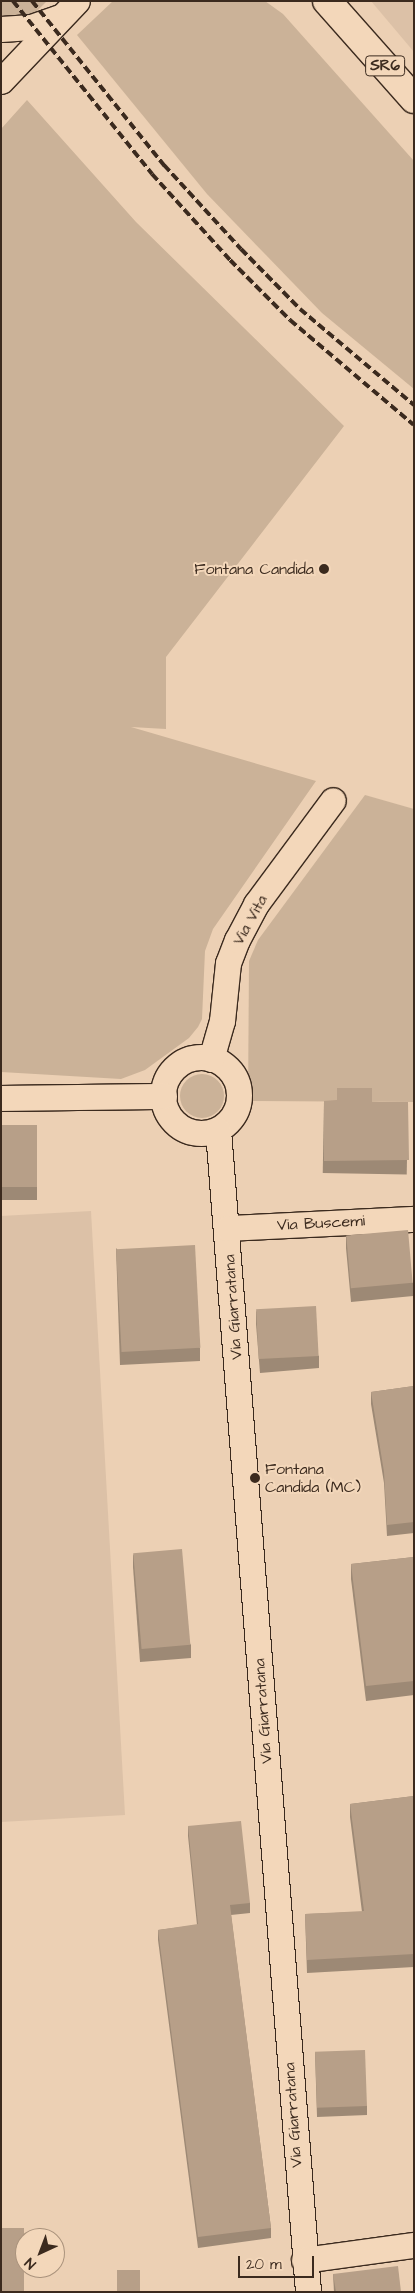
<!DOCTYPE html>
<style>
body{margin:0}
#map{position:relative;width:415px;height:2293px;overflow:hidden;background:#ecd0b4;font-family:"Architects Daughter",sans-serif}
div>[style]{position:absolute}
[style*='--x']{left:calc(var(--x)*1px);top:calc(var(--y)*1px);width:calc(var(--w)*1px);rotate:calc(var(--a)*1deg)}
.built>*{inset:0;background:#dcc1a7}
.green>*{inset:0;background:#cbb298}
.round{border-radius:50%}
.roads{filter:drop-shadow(1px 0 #3b2a1e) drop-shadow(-1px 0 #3b2a1e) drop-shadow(0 1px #3b2a1e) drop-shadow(0 -1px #3b2a1e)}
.street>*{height:25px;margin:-12.5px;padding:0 12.5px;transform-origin:12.5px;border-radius:12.5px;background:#f3d7ba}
.street>.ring{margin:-12.5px;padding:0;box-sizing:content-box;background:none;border:25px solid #f3d7ba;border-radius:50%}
.primary>*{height:28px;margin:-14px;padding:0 14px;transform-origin:14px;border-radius:14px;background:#f3d7ba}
.rail>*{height:4px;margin-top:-2px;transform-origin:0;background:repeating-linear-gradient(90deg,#3b2a1e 0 8px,transparent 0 12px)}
.wall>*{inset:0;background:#9d8975;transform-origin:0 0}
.building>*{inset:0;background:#b79f88;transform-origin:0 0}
.dots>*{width:14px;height:14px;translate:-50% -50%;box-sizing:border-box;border:2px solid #f3d7ba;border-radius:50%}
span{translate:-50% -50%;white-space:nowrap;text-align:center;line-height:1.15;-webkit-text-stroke:4px #f3d7ba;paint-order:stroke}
.shield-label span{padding:1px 4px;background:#f3d7ba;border:1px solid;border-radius:4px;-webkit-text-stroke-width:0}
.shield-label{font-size:15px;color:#3b2a1e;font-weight:700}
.poi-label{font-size:16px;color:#3b2a1e}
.right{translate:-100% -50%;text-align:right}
.left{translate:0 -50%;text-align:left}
.street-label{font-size:16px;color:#3b2a1e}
.frame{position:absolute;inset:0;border:2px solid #3b2a1e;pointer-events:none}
.north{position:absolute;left:15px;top:2228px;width:50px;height:50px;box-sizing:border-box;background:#f3d7ba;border:1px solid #a9927c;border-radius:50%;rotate:223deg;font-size:14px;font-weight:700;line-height:20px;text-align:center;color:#3b2a1e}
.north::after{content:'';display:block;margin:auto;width:18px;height:22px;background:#3b2a1e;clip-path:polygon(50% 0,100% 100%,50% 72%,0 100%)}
.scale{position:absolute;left:238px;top:2256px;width:76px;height:22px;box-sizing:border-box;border:2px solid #3b2a1e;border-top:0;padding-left:6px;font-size:15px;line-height:18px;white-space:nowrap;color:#3b2a1e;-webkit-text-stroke:4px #f3d7ba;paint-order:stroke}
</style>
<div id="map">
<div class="built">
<i style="clip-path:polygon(371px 1px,414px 1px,414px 52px)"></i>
<i style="clip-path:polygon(91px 1211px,125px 1815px,1px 1822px,1px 1216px)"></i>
</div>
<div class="green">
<i style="clip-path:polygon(1px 1px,47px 1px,31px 17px,1px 23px)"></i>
<i style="clip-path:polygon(113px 1px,265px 1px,283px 14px,414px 161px,414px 389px,322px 313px,207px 194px,77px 35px)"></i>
<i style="clip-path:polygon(27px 100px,136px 222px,344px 426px,166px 657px,166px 729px,131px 727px,316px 781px,213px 929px,205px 951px,202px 1019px,198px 1027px,189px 1038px,145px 1070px,121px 1079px,1px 1072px,1px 129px)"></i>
<i style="clip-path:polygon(365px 795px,414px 809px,414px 1102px,248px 1101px,249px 961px,258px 940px)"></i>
<i class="round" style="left:180px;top:1074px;width:44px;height:44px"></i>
</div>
<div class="roads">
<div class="street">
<i style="--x:1;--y:29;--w:30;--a:-4"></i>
<i style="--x:31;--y:27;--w:31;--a:-19"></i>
<i style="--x:1;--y:81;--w:110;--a:-46.5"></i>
<i class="ring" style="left:163px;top:1057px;width:51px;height:51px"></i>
<i style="--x:211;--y:1059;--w:40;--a:-74"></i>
<i style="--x:222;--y:1021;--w:58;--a:-84.1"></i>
<i style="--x:228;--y:963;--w:25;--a:-69"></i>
<i style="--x:237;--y:940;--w:41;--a:-62.2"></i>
<i style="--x:256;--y:904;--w:129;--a:-53.5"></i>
<i style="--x:1;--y:1098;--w:163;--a:-0.7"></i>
<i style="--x:218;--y:1130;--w:1165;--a:85.57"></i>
<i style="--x:228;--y:1228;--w:186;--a:-2.8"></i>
<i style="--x:304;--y:2260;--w:111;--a:-7.8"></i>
</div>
<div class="primary">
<i style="--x:327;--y:1;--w:131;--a:48.4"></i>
</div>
</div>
<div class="rail">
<i style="--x:13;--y:1;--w:222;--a:51.2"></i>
<i style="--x:152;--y:174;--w:116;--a:47.8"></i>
<i style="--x:230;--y:260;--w:85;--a:45"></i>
<i style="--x:290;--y:320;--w:162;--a:40.3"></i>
<i style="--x:32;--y:1;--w:211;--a:51.2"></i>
<i style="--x:164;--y:165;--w:114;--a:47.5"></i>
<i style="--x:241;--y:249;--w:84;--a:45.5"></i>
<i style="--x:300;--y:309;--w:149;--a:40.1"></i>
</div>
<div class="wall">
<i style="left:324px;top:1101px;width:84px;height:72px;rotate:1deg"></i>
<i style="left:1px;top:1125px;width:36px;height:75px"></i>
<i style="clip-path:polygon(346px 1236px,413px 1283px,413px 1296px,351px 1302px,346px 1248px)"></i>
<i style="clip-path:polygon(116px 1248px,200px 1348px,200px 1361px,120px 1365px)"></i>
<i style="clip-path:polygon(256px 1311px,319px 1356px,319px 1368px,260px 1373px,256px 1324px)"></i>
<i style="clip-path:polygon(414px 1386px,414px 1533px,387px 1536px,384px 1483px,371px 1404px,371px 1392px)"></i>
<i style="clip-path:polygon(133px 1554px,191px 1645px,191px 1658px,140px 1662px,133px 1567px)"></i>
<i style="clip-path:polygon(414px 1557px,414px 1695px,366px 1701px,351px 1579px,351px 1564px)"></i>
<i style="clip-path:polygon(414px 1796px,414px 1967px,307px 1973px,305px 1914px,362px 1912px,350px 1817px,350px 1804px)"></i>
<i style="clip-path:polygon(188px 1826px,250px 1903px,250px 1913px,231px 1915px,271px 2228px,271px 2238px,198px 2248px,158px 1940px,158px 1930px,197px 1925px,188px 1836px)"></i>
<i style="clip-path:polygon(315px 2052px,367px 2106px,367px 2115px,317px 2117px)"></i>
<i style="clip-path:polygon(333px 2274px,401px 2292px,334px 2292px)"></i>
</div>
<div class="building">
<i style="clip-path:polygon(337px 1088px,372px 1088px,372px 1102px,408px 1102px,409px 1160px,324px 1161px,324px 1101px,337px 1100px)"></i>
<i style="left:1px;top:1125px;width:36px;height:62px"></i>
<i style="left:408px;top:1230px;width:53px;height:62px;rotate:85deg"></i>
<i style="left:195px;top:1245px;width:103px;height:79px;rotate:87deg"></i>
<i style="left:316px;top:1306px;width:50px;height:60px;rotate:87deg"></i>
<i style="clip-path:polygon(414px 1386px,414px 1522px,387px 1525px,384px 1472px,371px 1392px)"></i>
<i style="left:182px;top:1549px;width:96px;height:49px;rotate:85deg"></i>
<i style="clip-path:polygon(414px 1557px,414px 1681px,366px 1686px,351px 1564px)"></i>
<i style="clip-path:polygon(414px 1796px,414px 1954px,307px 1960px,305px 1914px,364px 1911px,350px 1804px)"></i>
<i style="clip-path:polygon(241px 1821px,250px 1903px,230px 1905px,271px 2228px,198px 2237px,158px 1930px,198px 1924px,188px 1826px)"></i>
<i style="left:365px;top:2050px;width:56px;height:50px;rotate:88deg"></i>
<i style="left:1px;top:2228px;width:23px;height:64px"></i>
<i style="clip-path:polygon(398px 2266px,401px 2292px,336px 2292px,333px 2274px)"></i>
<i style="left:117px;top:2270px;width:23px;height:22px"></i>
</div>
<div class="dots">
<i style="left:324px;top:569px;background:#3b2a1e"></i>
<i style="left:255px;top:1478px;background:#3b2a1e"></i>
</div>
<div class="shield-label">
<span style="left:385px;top:66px">SR6</span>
</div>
<div class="poi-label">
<span class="right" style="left:314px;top:569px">Fontana Candida</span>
<span class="left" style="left:265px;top:1478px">Fontana<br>Candida (MC)</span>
</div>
<div class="street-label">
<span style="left:250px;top:920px;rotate:-61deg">Via Vita</span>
<span style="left:321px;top:1223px;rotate:-3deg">Via Buscemi</span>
<span style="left:233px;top:1307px;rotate:-94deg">Via Giarratana</span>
<span style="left:263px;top:1711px;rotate:-94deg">Via Giarratana</span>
<span style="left:293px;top:2115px;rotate:-94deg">Via Giarratana</span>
</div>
<div class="frame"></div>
<div class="north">N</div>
<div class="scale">20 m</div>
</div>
